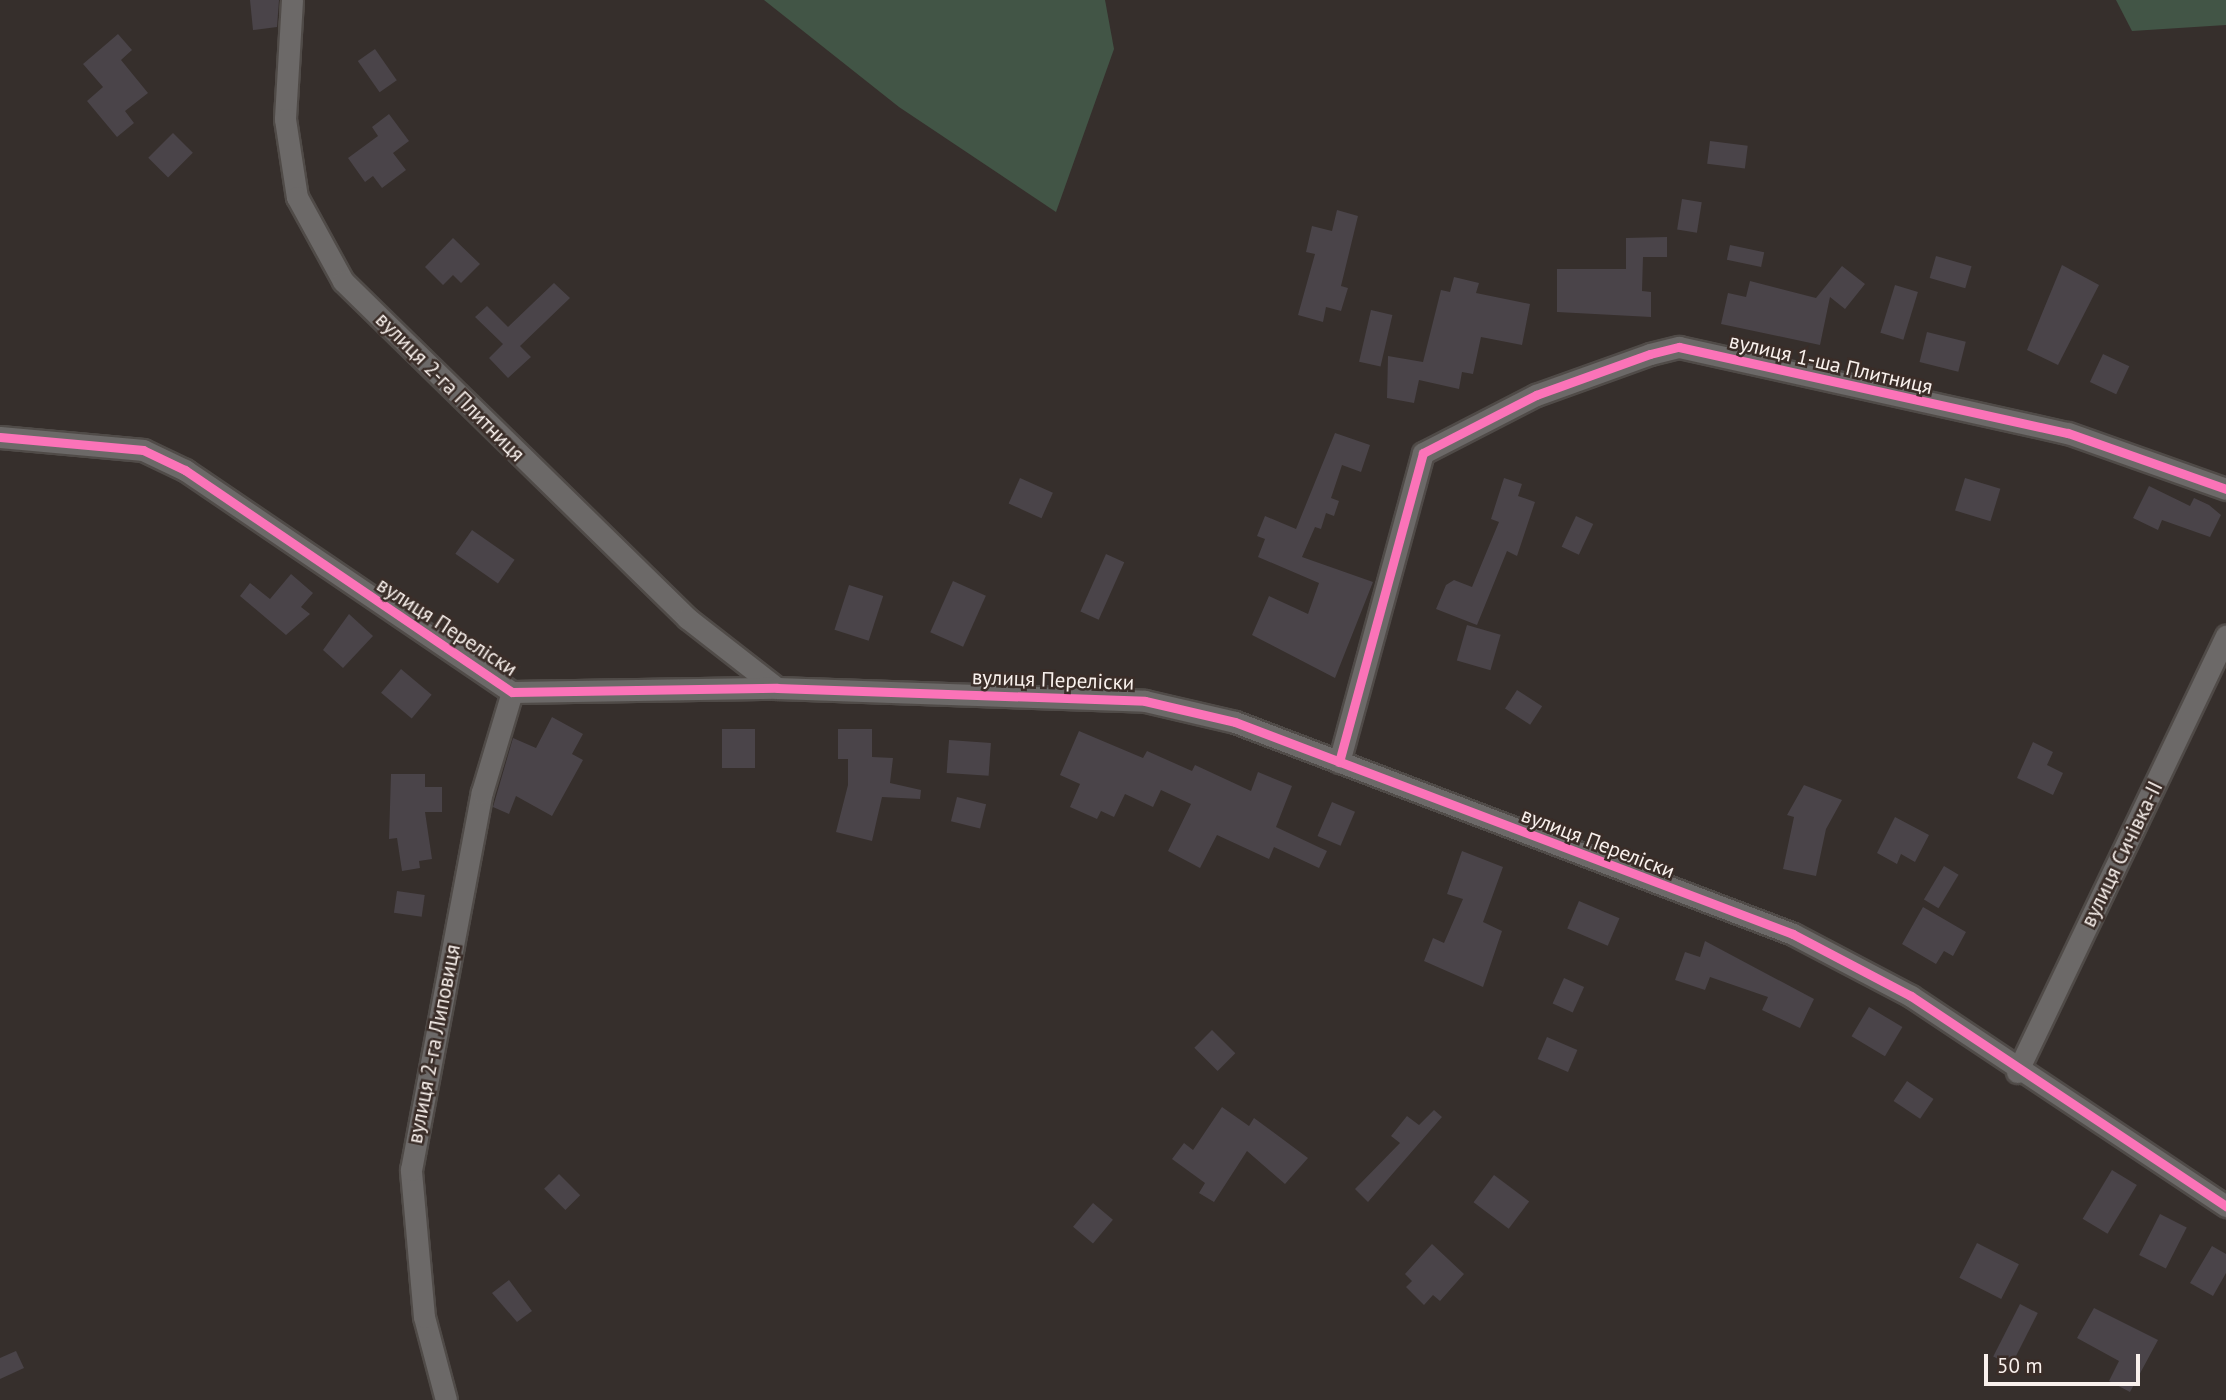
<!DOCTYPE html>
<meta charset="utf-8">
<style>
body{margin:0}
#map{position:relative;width:2226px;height:1400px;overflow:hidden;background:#362f2c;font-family:"PT Sans",sans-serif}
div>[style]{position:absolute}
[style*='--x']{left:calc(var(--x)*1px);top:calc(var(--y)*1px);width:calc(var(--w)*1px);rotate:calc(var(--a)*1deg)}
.green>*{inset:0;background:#425546}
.building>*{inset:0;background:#4a4449;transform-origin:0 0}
.roads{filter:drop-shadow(2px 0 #504b48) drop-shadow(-2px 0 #504b48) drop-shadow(0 2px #504b48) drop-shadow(0 -2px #504b48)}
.minor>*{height:21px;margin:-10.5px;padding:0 10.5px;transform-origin:10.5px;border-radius:10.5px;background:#6c6968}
.cycleway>*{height:9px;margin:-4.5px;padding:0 4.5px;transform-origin:4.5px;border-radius:4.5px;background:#fb73b8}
span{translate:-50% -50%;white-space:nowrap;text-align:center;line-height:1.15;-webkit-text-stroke:5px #3a2d28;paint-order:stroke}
.street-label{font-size:21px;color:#f9f1ed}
.scale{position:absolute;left:1984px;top:1354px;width:156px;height:32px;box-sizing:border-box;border:4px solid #f9f1ed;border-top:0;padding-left:9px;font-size:21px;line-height:24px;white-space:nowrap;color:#f9f1ed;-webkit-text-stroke:5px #3a2d28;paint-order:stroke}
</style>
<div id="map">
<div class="green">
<i style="clip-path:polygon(764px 0,1105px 0,1114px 49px,1056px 212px,899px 107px)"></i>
<i style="clip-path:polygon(2116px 0,2226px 0,2226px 25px,2132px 31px)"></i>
</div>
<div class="building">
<i style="clip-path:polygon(250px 0,279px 0,277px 27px,253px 30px)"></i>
<i style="clip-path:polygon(118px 34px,132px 50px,121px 60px,148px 93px,125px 111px,134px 123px,117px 137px,87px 101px,103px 87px,83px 64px)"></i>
<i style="left:375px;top:49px;width:38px;height:21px;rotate:55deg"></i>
<i style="clip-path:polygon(389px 114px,409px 141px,393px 153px,406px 170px,382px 188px,373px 176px,365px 182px,348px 158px,378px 136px,372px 127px)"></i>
<i style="left:173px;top:133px;width:28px;height:35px;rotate:45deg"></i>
<i style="left:1710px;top:141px;width:38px;height:23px;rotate:7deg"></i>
<i style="left:1682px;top:199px;width:20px;height:31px;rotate:9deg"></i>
<i style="clip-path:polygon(1337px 210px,1358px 216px,1341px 286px,1348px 288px,1341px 311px,1326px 307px,1323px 322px,1298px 315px,1315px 254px,1306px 252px,1312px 226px,1332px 231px)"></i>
<i style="clip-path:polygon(1667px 237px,1667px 257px,1643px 257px,1642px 291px,1651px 292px,1651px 317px,1557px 312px,1557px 269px,1626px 269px,1626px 238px)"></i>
<i style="clip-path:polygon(453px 238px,480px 264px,461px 283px,453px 275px,443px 285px,425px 267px)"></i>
<i style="left:1730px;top:245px;width:35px;height:15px;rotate:12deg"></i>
<i style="left:1936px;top:256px;width:37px;height:23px;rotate:16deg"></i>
<i style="clip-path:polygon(2062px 265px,2099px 285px,2058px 365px,2027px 350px)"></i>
<i style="clip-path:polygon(1842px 266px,1865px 284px,1845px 309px,1830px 297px,1820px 345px,1721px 324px,1728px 293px,1746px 297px,1750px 281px,1816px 298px)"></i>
<i style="clip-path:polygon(1454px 277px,1479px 283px,1476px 293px,1530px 304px,1522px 345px,1481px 337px,1473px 374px,1462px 372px,1459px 389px,1419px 380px,1414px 403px,1387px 398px,1388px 356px,1423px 362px,1441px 290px,1450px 292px)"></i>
<i style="clip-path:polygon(554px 283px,570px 298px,520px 346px,531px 357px,508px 378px,489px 358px,503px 344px,475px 317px,487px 306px,508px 327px)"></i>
<i style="left:1895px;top:285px;width:24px;height:50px;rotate:17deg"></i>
<i style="left:1371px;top:310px;width:22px;height:53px;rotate:13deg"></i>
<i style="left:1927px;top:332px;width:40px;height:31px;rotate:14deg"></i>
<i style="left:2103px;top:354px;width:29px;height:31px;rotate:25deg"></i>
<i style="clip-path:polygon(1335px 433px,1370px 445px,1361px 472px,1342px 465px,1331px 498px,1339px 501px,1334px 516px,1326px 513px,1321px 529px,1315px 527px,1302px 557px,1373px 582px,1335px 678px,1252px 635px,1269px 596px,1308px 614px,1319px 583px,1258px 557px,1265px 539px,1257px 536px,1265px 516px,1296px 529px)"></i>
<i style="left:1020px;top:478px;width:36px;height:28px;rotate:24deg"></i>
<i style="clip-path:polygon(1504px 478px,1522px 484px,1518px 496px,1535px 502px,1517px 556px,1507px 551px,1477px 625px,1436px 609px,1446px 585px,1454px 580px,1472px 587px,1499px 522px,1491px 519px)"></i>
<i style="left:1965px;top:478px;width:37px;height:34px;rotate:17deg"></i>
<i style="clip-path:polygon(2149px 486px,2190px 506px,2194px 498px,2209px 505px,2221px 515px,2210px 537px,2162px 520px,2158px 530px,2133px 518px)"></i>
<i style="left:1576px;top:516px;width:19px;height:34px;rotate:25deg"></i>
<i style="left:472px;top:530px;width:52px;height:29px;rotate:35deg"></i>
<i style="left:1106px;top:554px;width:20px;height:63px;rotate:24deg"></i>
<i style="clip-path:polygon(291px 574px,313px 593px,301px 607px,310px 614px,286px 635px,240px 596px,250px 583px,270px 599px)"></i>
<i style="left:953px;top:581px;width:36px;height:56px;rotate:24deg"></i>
<i style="left:849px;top:585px;width:36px;height:47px;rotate:18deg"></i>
<i style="clip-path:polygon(349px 614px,373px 636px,343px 668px,323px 650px)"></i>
<i style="left:1467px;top:625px;width:35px;height:37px;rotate:16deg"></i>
<i style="left:401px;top:669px;width:40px;height:31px;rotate:40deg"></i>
<i style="left:1517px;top:690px;width:30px;height:22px;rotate:33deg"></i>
<i style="clip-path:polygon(552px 717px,583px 734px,572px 754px,583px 760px,552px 816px,516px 796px,509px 814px,493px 807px,513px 738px,536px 748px)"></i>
<i style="left:722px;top:729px;width:33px;height:39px"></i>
<i style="clip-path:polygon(838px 729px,872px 729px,872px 757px,893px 758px,890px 783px,921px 790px,920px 799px,882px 797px,872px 841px,836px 832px,848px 785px,848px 759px,838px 759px)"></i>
<i style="clip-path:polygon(1079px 731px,1143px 758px,1147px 751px,1192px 771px,1195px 765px,1251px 791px,1258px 772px,1292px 786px,1276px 827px,1327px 851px,1319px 868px,1274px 847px,1269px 859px,1217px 835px,1200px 868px,1168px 851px,1191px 804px,1161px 790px,1153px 807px,1125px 794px,1114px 817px,1101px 811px,1097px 819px,1070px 807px,1080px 784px,1060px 775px)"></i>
<i style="left:949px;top:740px;width:42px;height:33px;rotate:4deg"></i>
<i style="clip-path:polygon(2033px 742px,2053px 752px,2047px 765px,2063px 773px,2053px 795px,2017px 778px)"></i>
<i style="clip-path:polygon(391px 774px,425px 774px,425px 787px,442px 787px,442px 812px,425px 812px,432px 859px,419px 861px,420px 868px,402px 871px,397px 838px,389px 839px)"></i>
<i style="clip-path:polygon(1804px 785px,1842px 800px,1826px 829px,1816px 876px,1783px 869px,1794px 817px,1787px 815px)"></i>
<i style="left:957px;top:797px;width:30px;height:25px;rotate:14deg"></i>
<i style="left:1332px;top:802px;width:25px;height:37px;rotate:23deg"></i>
<i style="clip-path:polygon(1895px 817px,1929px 835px,1915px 862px,1901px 854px,1897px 864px,1877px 853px)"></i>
<i style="clip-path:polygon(1462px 851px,1503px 867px,1483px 922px,1502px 931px,1483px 987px,1424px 961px,1433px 938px,1444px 943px,1463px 899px,1447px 894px)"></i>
<i style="left:1944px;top:866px;width:17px;height:39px;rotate:31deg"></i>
<i style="left:397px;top:891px;width:28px;height:22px;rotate:8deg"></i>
<i style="left:1579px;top:901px;width:44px;height:30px;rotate:23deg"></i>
<i style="clip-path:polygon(1923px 907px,1966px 932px,1953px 956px,1944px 951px,1936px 964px,1902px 944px)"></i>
<i style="clip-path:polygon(1705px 941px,1814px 999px,1800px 1028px,1762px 1010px,1768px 997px,1710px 977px,1705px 990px,1675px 980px,1685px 952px,1700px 957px)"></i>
<i style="left:1564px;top:978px;width:22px;height:28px;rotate:24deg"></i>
<i style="left:1869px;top:1007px;width:39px;height:34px;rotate:31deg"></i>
<i style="left:1212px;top:1030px;width:33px;height:25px;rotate:45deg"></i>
<i style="left:1547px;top:1037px;width:33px;height:24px;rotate:23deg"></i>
<i style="left:1907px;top:1081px;width:32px;height:24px;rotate:34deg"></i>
<i style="clip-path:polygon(1222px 1107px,1249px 1126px,1254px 1118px,1308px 1158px,1285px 1184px,1247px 1151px,1214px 1202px,1199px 1193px,1205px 1183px,1172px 1159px,1184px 1143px,1193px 1150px)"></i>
<i style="clip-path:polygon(1434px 1110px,1442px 1117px,1368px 1202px,1355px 1189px,1400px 1143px,1391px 1136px,1407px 1116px,1419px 1125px)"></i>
<i style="left:2112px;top:1170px;width:29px;height:57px;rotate:31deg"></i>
<i style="left:559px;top:1174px;width:30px;height:21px;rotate:45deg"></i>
<i style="left:1494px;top:1175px;width:44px;height:34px;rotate:37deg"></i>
<i style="left:1093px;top:1203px;width:26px;height:31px;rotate:40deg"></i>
<i style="left:2160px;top:1214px;width:30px;height:46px;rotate:27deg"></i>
<i style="left:1977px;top:1243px;width:47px;height:39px;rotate:27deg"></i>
<i style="clip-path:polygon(1432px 1244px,1464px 1274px,1440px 1301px,1433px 1295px,1424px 1305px,1406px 1287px,1412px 1281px,1405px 1274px)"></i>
<i style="clip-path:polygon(2212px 1246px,2226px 1254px,2226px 1273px,2213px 1296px,2190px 1283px)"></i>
<i style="clip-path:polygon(509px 1280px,532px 1311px,517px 1322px,492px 1293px)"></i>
<i style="left:2020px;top:1304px;width:20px;height:59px;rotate:27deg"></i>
<i style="clip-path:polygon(2094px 1308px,2158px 1340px,2130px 1392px,2109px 1381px,2119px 1361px,2077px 1338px)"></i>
<i style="clip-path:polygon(16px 1351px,24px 1368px,0 1379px,0 1358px)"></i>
</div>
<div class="roads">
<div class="minor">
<i style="--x:292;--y:0;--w:119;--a:93.4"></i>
<i style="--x:285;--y:119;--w:79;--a:81.3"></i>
<i style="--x:297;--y:197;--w:96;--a:61.3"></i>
<i style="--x:343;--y:281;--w:482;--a:44.4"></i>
<i style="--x:687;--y:618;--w:114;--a:37.9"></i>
<i style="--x:0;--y:437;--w:144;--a:5.2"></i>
<i style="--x:143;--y:450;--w:47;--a:25.5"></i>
<i style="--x:185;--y:470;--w:395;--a:34.2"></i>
<i style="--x:512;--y:692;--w:265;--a:-0.9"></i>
<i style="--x:777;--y:688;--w:368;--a:2"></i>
<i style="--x:1145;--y:701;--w:92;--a:13.1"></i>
<i style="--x:1235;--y:722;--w:597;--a:20.8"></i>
<i style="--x:1793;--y:934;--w:133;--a:27.7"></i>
<i style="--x:1911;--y:996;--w:379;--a:33.7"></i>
<i style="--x:1339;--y:762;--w:320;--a:-74.8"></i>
<i style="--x:1423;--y:453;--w:127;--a:-27.2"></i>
<i style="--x:1536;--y:395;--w:121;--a:-19.8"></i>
<i style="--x:1650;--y:354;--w:30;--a:-14"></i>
<i style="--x:1679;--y:347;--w:398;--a:12.5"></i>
<i style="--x:2068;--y:433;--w:168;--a:19.5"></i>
<i style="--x:2017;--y:1072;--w:484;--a:-64.4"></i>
<i style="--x:446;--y:1400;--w:86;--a:-104.8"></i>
<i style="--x:424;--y:1317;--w:148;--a:-95.1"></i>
<i style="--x:411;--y:1170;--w:385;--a:-79.4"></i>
<i style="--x:482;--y:792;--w:104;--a:-73.3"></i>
</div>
</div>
<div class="cycleway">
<i style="--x:0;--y:437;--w:144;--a:5.2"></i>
<i style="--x:143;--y:450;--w:47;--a:25.5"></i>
<i style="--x:185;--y:470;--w:395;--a:34.2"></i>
<i style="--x:512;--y:692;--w:265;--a:-0.9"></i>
<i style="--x:777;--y:688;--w:368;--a:2"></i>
<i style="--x:1145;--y:701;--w:92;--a:13.1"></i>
<i style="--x:1235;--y:722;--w:597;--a:20.8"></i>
<i style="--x:1793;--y:934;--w:133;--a:27.7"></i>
<i style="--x:1911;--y:996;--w:379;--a:33.7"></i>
<i style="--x:1339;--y:762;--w:320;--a:-74.8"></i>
<i style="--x:1423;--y:453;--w:127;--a:-27.2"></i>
<i style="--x:1536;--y:395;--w:121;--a:-19.8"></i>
<i style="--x:1650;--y:354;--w:30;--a:-14"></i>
<i style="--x:1679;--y:347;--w:398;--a:12.5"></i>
<i style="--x:2068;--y:433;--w:168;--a:19.5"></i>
</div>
<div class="street-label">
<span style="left:1831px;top:364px;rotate:13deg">вулиця 1-ша Плитниця</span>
<span style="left:450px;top:387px;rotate:45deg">вулиця 2-га Плитниця</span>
<span style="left:447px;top:627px;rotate:33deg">вулиця Переліски</span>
<span style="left:1053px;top:680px;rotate:2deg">вулиця Переліски</span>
<span style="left:1598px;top:843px;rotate:21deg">вулиця Переліски</span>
<span style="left:2122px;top:854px;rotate:-64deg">вулиця Сичівка-II</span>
<span style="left:434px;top:1044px;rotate:-79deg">вулиця 2-га Липовиця</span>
</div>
<div class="scale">50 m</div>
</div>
